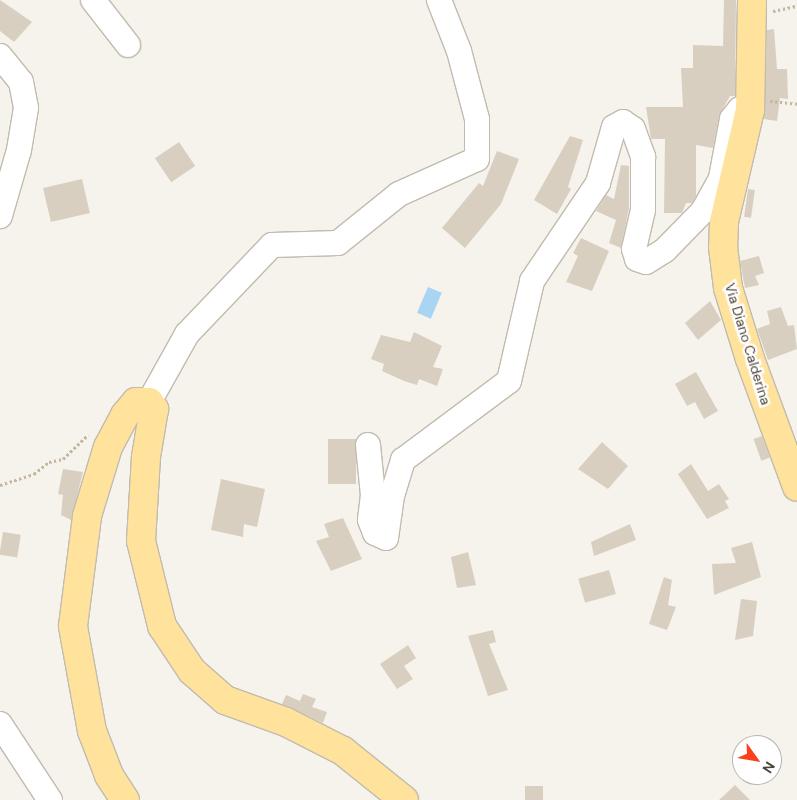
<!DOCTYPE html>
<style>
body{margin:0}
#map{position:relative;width:797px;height:800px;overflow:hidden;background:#f6f3ec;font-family:"DM Sans",sans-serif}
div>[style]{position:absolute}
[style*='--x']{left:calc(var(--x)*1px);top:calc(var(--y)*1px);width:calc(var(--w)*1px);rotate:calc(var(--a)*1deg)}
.water>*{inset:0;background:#a9d4f2;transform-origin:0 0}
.building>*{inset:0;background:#d8cfc1;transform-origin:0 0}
.path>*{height:3px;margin-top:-1.5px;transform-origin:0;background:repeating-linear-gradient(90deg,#c4b79f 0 2.5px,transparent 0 5px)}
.roads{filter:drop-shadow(1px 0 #c2bbae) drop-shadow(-1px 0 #c2bbae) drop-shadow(0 1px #c2bbae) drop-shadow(0 -1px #c2bbae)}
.minor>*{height:24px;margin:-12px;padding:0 12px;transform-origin:12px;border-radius:12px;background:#fff}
.major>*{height:28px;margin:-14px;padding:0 14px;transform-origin:14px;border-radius:14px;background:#ffe39c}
span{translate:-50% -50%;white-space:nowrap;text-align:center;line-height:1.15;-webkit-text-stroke:5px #fff;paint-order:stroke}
.street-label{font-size:14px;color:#4b4439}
.north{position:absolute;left:732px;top:735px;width:50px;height:50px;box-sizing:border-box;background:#fff;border:1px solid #b7b4b0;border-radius:50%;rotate:122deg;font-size:14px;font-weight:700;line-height:20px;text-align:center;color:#4b4439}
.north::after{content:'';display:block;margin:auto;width:18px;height:22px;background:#fc3f1d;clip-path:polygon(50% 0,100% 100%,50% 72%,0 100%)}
</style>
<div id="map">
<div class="water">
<i style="left:428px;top:287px;width:15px;height:28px;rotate:23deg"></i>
</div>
<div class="building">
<i style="clip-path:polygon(0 0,32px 22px,14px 42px,0 31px)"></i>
<i style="clip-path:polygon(724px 0,736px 0,735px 96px,730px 96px,719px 116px,713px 148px,696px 145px,696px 196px,692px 203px,686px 203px,682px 213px,664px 213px,665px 139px,651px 139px,646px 107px,683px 107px,681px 68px,693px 68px,693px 45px,723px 46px)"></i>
<i style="clip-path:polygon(774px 29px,777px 69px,787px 69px,788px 99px,780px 98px,777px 121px,764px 119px,767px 30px)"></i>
<i style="clip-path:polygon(570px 136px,583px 140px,568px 187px,571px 189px,557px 214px,534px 200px)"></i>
<i style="left:179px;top:142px;width:29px;height:29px;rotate:56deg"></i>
<i style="clip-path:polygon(497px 151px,519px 159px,501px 204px,465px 248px,442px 228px,479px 183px,483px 186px)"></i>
<i style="clip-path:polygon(621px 165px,629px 166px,629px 208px,621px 248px,609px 243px,616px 220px,596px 211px,606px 195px,614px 199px)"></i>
<i style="left:82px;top:179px;width:35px;height:40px;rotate:77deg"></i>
<i style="left:748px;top:189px;width:7px;height:28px;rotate:8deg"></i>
<i style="clip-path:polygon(581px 238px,609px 251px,592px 291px,566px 282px,578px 256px,573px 253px)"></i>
<i style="clip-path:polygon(759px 256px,764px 273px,755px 276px,759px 285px,745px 288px,740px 261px)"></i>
<i style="clip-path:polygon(710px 301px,721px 320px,698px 340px,685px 323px)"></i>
<i style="clip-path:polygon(781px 307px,788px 326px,794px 325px,797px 349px,768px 360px,757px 329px,770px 324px,767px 311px)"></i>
<i style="clip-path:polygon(414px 332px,442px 346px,433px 367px,443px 369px,437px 386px,419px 379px,417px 385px,404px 381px,382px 371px,384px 364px,371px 359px,381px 335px,410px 342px)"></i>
<i style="clip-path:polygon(696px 372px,718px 411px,704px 419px,695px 402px,687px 406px,675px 384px)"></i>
<i style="left:762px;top:436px;width:23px;height:9px;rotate:70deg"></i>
<i style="left:328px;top:439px;width:28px;height:45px"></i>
<i style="clip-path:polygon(602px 442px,628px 466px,608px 489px,578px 469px)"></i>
<i style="clip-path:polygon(691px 464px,708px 491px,719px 484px,729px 499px,725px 501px,729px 508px,707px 519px,678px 474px)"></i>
<i style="clip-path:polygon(63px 469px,83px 472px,71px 520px,61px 515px,63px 495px,58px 494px)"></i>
<i style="clip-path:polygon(221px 479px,265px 489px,257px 527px,244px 524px,243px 537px,211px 530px)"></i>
<i style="clip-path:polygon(343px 518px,362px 559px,331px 571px,316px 541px,329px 537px,324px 524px)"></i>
<i style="clip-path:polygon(630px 524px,636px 540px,594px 556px,591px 542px)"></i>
<i style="left:3px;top:532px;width:18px;height:23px;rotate:9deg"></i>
<i style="clip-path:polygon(752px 542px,761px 577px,714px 595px,712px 564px,736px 563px,731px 548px)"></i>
<i style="clip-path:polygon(468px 552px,476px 585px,457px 588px,451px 557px)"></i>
<i style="left:609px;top:570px;width:25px;height:32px;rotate:74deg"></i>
<i style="clip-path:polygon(664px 577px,672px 580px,668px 605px,676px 607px,667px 630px,649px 624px)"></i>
<i style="clip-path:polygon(741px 599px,757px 601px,753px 636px,735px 640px)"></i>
<i style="clip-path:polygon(493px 630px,496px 642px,489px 644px,508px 690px,488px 696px,468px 636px)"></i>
<i style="clip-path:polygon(408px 645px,416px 658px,404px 666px,413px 679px,397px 689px,380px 664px)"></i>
<i style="clip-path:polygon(303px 694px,316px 699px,312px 707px,327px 712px,323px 723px,282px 704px,286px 695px,300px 701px)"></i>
<i style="clip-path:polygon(735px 785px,750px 800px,719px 800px)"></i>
<i style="left:525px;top:786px;width:18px;height:14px"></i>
</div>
<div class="path">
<i style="--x:773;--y:11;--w:25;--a:-12"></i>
<i style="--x:770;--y:101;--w:27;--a:6"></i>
<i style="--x:0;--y:485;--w:36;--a:-18"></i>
<i style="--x:34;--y:474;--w:19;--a:-39"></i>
<i style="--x:49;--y:462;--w:14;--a:-12"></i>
<i style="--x:63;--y:459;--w:35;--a:-44"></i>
</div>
<div class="roads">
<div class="minor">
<i style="--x:93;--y:0;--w:57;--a:52.1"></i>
<i style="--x:0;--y:56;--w:33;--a:51"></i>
<i style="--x:21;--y:82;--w:26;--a:79"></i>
<i style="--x:26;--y:108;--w:43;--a:99.5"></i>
<i style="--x:19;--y:150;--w:69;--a:106.1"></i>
<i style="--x:149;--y:402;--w:78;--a:-60.8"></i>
<i style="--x:187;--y:334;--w:123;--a:-46.3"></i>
<i style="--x:272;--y:245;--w:66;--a:-1.7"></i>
<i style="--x:338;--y:243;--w:78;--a:-38.8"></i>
<i style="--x:399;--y:194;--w:85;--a:-24.2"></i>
<i style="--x:477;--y:159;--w:40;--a:-90"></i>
<i style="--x:477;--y:119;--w:70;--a:-104.8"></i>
<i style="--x:459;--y:51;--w:55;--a:-111.4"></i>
<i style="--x:368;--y:445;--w:50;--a:84.3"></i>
<i style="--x:373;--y:495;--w:25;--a:97"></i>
<i style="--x:370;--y:520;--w:14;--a:69"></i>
<i style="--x:375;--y:533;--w:12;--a:24"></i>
<i style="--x:386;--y:538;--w:42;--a:-81.9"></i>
<i style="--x:392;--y:496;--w:38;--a:-73"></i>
<i style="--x:403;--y:460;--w:132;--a:-36.7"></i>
<i style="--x:509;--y:381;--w:103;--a:-77"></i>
<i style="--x:532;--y:281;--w:118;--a:-56"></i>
<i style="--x:598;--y:183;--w:58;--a:-74.1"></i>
<i style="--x:614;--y:127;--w:10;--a:-29"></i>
<i style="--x:623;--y:122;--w:12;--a:35"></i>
<i style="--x:633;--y:129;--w:30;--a:70"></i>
<i style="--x:643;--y:157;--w:53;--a:90"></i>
<i style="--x:643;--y:210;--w:40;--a:103"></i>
<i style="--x:634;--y:249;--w:10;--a:73"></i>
<i style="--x:637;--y:259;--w:9;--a:18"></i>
<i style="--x:646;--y:262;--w:22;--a:-32"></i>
<i style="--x:665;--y:250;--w:54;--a:-45.7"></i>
<i style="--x:703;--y:211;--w:38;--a:-61"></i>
<i style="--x:721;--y:178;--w:60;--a:-79.4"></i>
<i style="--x:732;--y:119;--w:13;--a:-51"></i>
<i style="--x:740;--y:109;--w:10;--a:6"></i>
<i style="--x:0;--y:724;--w:91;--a:56.7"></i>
</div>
<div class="major">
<i style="--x:752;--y:0;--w:110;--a:91"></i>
<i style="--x:750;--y:110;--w:115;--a:103.1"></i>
<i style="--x:724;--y:222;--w:25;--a:92"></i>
<i style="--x:723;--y:247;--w:41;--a:83"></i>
<i style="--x:728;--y:288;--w:74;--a:72.8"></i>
<i style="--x:750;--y:359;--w:136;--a:69.8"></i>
<i style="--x:125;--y:800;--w:30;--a:-123"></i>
<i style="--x:109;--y:775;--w:47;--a:-111.1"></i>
<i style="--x:92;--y:731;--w:107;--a:-100.3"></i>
<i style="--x:73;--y:626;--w:111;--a:-82.7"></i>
<i style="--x:87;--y:516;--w:72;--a:-73.1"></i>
<i style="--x:108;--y:447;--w:36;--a:-62"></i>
<i style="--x:125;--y:415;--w:17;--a:-50"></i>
<i style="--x:136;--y:402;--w:13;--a:0"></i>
<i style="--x:149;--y:402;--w:9;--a:54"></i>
<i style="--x:154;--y:409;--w:49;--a:99.5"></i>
<i style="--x:146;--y:457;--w:84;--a:93.4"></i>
<i style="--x:141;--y:541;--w:88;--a:76.1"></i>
<i style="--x:162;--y:626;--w:54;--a:56.3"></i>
<i style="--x:192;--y:671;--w:44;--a:41.3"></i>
<i style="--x:225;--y:700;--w:65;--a:19.8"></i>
<i style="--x:286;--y:722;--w:64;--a:27"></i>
<i style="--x:343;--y:751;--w:78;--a:38.8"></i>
</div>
</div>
<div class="street-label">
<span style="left:748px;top:344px;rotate:73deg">Via Diano Calderina</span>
</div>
<div class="north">N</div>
</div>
